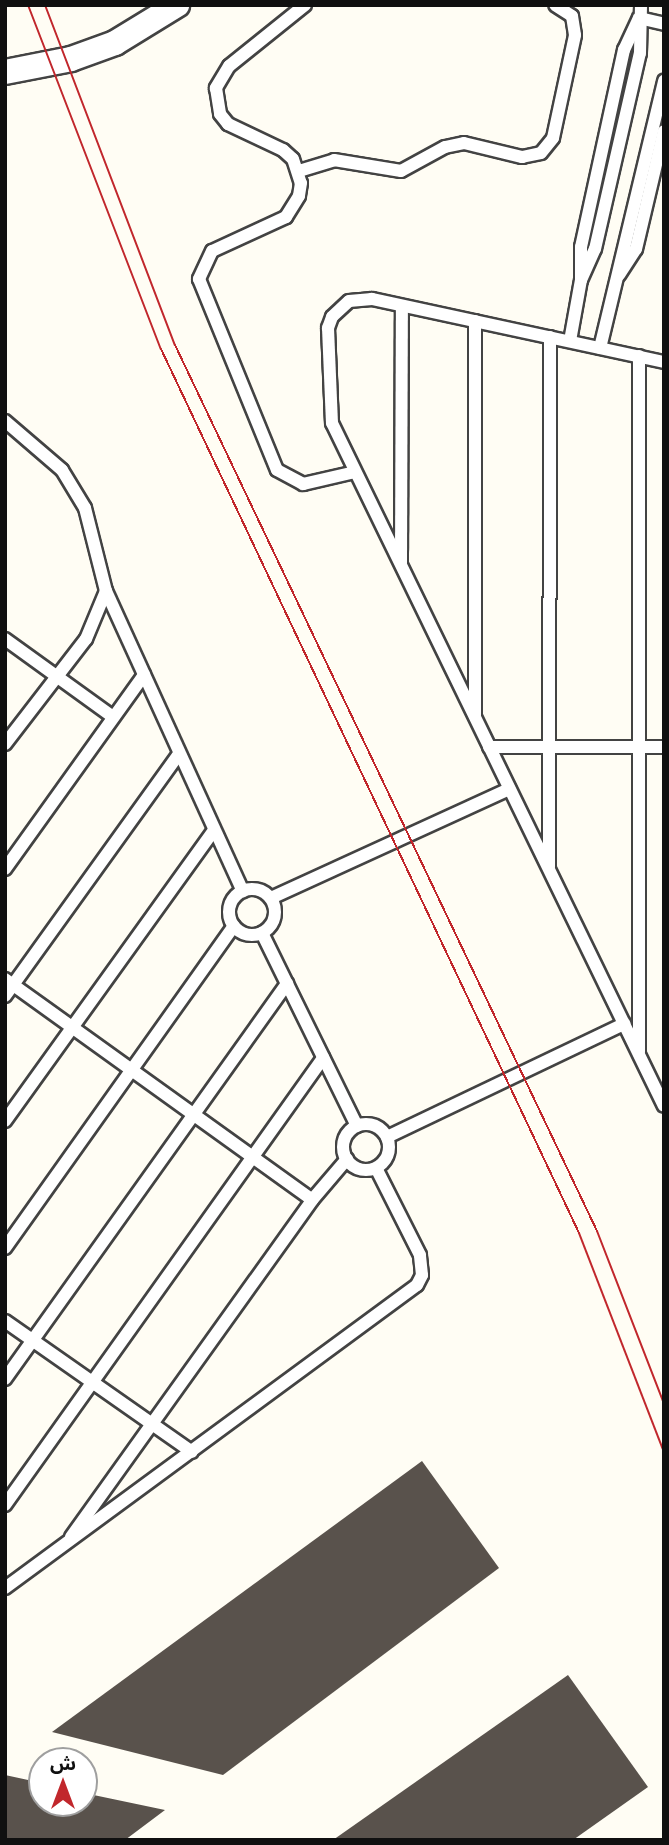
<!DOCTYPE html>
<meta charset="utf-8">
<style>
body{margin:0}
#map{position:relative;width:669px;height:1845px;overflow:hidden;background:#fffdf4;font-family:Lora,"Noto Sans Arabic",serif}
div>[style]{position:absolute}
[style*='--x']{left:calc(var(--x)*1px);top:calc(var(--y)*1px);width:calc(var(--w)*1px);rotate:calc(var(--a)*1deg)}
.building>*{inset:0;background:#59524c}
.roads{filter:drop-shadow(2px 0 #434343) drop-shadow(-2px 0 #434343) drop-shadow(0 2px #434343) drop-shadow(0 -2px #434343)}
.service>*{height:12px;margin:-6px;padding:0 6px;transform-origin:6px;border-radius:6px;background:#fff}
.service>.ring{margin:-6px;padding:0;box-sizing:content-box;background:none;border:12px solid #fff;border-radius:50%}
.minor>*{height:24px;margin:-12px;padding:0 12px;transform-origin:12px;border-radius:12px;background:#fff}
.tram>*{height:2px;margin:-1px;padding:0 1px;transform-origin:1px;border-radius:1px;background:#c1272c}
span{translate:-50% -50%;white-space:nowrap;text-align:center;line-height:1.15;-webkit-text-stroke:7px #fff;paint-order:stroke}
.frame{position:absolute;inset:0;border:7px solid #101010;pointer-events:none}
.north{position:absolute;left:28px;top:1747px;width:70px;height:70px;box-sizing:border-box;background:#fff;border:2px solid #9f9f9f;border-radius:50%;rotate:0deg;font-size:19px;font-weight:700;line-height:28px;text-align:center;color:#101010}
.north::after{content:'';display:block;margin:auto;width:24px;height:32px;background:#c1272c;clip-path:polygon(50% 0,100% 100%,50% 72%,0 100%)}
</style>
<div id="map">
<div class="building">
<i style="clip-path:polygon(422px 1461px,499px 1568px,223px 1775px,52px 1732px)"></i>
<i style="clip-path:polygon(568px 1675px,648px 1787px,573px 1840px,333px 1840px)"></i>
<i style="clip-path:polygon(5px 1775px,42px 1783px,42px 1803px,84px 1803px,84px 1793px,165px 1810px,125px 1840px,5px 1840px)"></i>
</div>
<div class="roads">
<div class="service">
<i style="--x:305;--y:5;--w:97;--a:141.2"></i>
<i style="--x:229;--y:66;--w:26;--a:121"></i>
<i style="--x:216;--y:88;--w:26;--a:81"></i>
<i style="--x:220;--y:114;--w:13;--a:51"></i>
<i style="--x:228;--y:124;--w:61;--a:25.3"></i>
<i style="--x:283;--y:150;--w:13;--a:42"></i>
<i style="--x:293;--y:159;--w:25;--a:72"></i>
<i style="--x:301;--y:183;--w:13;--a:99"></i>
<i style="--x:299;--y:196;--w:25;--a:122"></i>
<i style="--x:286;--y:217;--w:81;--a:155.3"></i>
<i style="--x:212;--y:251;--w:31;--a:115"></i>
<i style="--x:199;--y:279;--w:206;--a:67.8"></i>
<i style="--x:277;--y:470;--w:30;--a:28"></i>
<i style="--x:303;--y:484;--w:53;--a:-13"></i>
<i style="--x:639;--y:18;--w:26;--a:13"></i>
<i style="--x:299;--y:171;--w:37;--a:-17"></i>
<i style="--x:334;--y:160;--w:68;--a:9.3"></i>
<i style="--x:401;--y:171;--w:50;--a:-28.6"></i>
<i style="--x:445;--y:147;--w:19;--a:-12"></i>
<i style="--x:464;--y:143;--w:60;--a:13.6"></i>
<i style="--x:522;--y:157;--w:19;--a:-12"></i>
<i style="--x:541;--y:153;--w:19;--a:-51"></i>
<i style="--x:553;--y:138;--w:105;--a:-77.9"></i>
<i style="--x:575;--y:35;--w:19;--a:-99"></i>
<i style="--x:572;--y:16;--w:20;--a:-147"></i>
<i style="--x:619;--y:275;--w:31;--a:-57"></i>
<i style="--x:636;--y:249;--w:121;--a:-76.7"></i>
<i style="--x:581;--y:280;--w:34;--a:-66"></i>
<i style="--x:595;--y:249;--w:201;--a:-77.1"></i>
<i style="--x:640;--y:53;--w:48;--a:-88.8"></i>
<i style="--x:475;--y:321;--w:395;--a:90"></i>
<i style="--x:570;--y:341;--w:62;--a:-79.8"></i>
<i style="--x:581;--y:280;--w:33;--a:-90"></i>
<i style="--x:581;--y:247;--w:202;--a:-77.7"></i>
<i style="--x:624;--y:50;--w:35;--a:-65"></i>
<i style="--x:600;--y:348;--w:275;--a:-76.5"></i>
<i style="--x:639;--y:356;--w:696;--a:90"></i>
<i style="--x:664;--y:362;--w:299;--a:-167.8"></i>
<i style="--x:372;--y:299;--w:23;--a:175"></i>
<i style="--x:349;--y:301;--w:23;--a:137"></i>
<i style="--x:332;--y:317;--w:12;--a:110"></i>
<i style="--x:328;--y:328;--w:95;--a:87.6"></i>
<i style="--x:332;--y:423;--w:759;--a:64.08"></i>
<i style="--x:5;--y:421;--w:75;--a:40.7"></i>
<i style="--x:62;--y:470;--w:44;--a:58.8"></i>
<i style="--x:85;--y:508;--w:86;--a:75.8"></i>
<i style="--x:106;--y:591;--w:330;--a:65.5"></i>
<i style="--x:401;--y:563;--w:257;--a:-89.8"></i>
<i style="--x:5;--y:639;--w:133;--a:35.8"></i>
<i style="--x:5;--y:744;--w:133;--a:-52.4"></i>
<i style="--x:86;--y:639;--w:52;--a:-67.4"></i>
<i style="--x:489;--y:747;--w:175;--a:0"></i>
<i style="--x:549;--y:867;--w:530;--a:-89.89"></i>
<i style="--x:5;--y:869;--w:239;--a:-54.4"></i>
<i class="ring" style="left:229px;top:889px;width:34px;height:34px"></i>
<i style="--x:271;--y:898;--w:262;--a:-24.6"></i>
<i style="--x:262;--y:933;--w:215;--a:63.8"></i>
<i style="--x:5;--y:979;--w:378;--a:35.7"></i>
<i style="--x:5;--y:996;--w:298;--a:-54.3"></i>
<i style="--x:5;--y:1121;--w:358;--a:-54.3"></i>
<i class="ring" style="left:343px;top:1124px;width:34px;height:34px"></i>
<i style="--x:387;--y:1137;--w:263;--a:-25.5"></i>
<i style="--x:5;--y:1248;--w:395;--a:-54.6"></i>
<i style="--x:5;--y:1321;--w:228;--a:35"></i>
<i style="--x:5;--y:1379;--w:486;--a:-54.5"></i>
<i style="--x:5;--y:1505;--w:549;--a:-54.57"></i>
<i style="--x:71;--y:1537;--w:414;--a:-54.4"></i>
<i style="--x:312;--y:1200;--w:54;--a:-49.5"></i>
<i style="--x:5;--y:1588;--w:511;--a:-36.33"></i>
<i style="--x:417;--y:1285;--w:11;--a:-63"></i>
<i style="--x:422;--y:1275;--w:20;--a:-96"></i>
<i style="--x:420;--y:1255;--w:97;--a:-116.8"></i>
</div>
<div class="minor">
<i style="--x:5;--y:72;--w:67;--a:-11.1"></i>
<i style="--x:71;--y:59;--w:47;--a:-20"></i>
<i style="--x:115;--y:43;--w:73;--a:-31.5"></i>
</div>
</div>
<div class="tram">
<i style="--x:28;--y:5;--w:369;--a:68.9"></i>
<i style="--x:161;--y:349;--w:978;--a:64.69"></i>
<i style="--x:579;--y:1233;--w:235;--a:68.8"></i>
<i style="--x:45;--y:5;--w:364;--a:69.1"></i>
<i style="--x:175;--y:345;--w:981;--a:64.53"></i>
<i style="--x:597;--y:1231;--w:186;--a:68.8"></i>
</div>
<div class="frame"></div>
<div class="north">ش</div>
</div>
